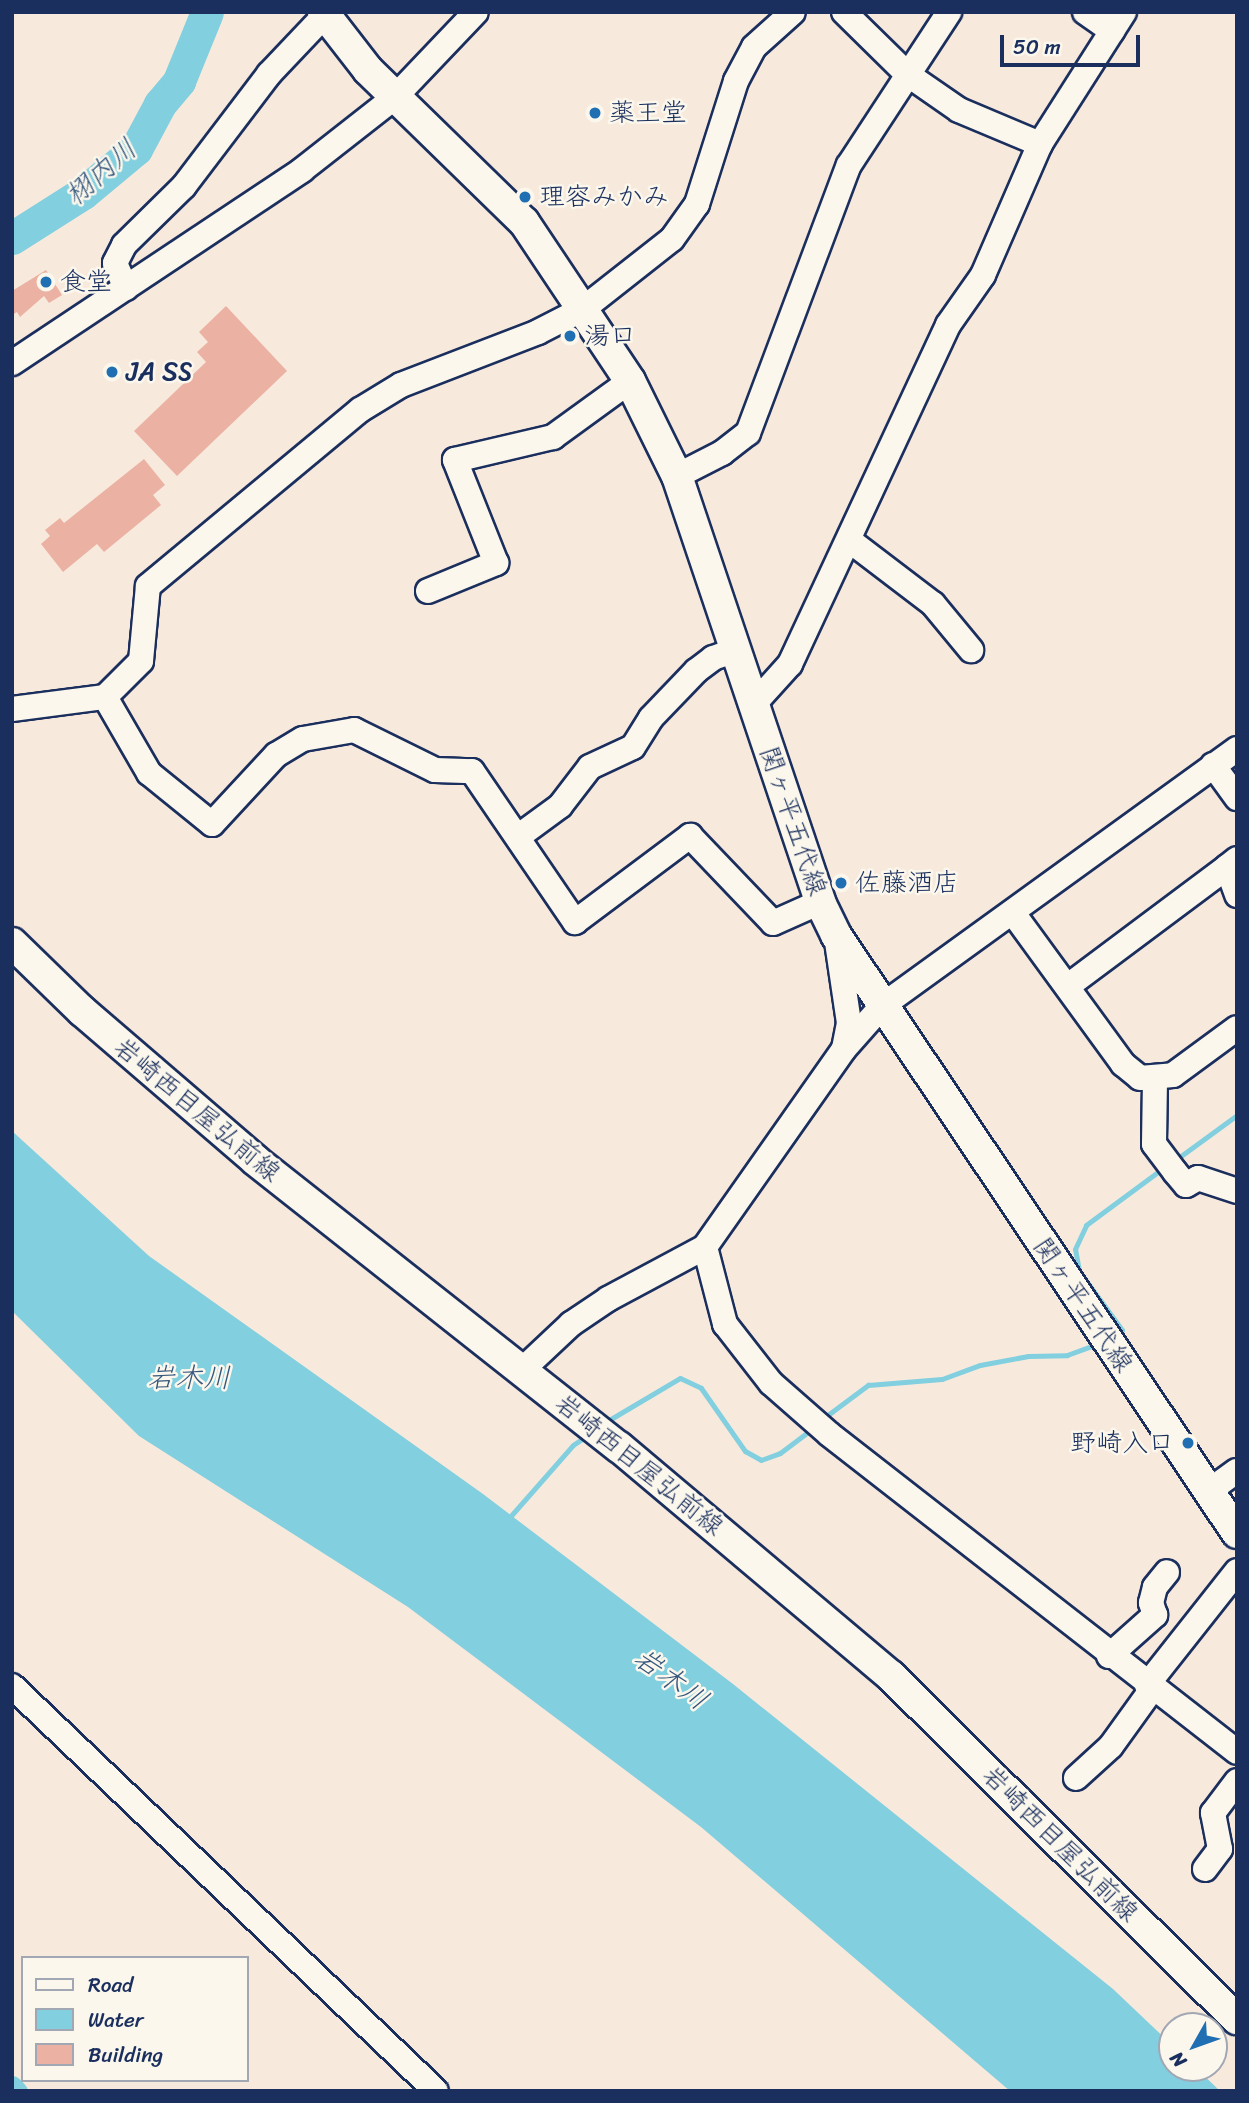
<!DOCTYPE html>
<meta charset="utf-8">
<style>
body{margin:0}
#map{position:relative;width:1249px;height:2103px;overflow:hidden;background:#f8e9dd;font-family:Sriracha,"Klee One",sans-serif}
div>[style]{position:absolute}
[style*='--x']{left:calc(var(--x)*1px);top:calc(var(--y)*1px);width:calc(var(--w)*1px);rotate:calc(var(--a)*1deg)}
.water>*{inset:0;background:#81cfdf}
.stream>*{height:5px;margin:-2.5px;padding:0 2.5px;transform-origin:2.5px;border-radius:2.5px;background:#81cfdf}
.canal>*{height:19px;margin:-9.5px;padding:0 9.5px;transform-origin:9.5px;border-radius:9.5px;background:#81cfdf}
.river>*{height:33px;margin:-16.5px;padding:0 16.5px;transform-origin:16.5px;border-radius:16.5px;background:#81cfdf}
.building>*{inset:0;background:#ebb2a3}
.roads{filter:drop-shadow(2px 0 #1b2f5e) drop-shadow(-2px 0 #1b2f5e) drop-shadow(0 2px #1b2f5e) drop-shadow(0 -2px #1b2f5e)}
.minor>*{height:24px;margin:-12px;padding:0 12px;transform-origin:12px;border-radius:12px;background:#fbf7ec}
.major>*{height:30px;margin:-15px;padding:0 15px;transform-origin:15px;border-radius:15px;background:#fbf7ec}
.dots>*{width:19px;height:19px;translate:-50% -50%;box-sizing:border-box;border:4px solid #fbf7ec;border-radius:50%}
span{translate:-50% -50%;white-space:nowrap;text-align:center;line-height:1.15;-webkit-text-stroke:5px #fbf7ec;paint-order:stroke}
.poi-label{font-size:26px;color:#1b2f5e}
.left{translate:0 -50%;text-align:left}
.right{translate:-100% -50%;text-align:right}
.street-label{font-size:26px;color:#1b2f5e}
.water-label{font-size:28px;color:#34577e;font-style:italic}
.frame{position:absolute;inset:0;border:14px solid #1b2f5e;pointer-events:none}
.legend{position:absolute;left:21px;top:1956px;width:228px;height:126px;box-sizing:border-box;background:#fbf7ec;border:2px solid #a1a7b3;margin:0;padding:9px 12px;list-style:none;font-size:21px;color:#1b2f5e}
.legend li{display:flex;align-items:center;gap:14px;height:35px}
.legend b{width:35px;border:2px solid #a1a7b3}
.north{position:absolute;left:1158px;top:2012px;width:70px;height:70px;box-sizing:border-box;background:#fbf7ec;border:2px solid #a1a7b3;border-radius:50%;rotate:230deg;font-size:19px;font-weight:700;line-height:28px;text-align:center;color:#1b2f5e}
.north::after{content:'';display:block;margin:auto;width:24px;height:32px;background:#1f6fb2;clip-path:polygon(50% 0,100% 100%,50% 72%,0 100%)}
.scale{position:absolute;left:1000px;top:35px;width:140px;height:32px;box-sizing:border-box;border:4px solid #1b2f5e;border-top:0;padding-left:9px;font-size:21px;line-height:24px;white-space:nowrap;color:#1b2f5e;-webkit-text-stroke:5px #fbf7ec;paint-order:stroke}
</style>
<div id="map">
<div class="water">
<i style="clip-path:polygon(12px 1131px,149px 1256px,483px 1494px,733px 1684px,1113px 1989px,1172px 2045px,1172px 2068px,1196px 2068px,1220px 2091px,1010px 2091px,701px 1827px,408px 1607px,139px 1436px,12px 1311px)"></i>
</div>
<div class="stream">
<i style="--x:1174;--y:1161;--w:78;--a:-36.1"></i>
<i style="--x:1115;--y:1334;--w:8;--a:-30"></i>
<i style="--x:1122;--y:1330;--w:73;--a:-126.1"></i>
<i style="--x:1079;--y:1271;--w:22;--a:-100"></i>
<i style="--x:1075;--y:1249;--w:26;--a:-65"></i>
<i style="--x:1086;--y:1225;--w:96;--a:-36.5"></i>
<i style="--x:821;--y:1420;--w:59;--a:-36.7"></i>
<i style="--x:868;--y:1385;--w:74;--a:-4.6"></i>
<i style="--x:942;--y:1379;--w:40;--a:-20.2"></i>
<i style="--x:980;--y:1365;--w:49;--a:-10.6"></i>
<i style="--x:1028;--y:1356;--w:39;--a:-1"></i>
<i style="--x:1067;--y:1355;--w:33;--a:-20"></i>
<i style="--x:604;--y:1423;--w:88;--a:-30.6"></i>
<i style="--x:680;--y:1378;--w:23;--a:25"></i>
<i style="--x:701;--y:1388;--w:77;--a:55.1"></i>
<i style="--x:745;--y:1451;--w:18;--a:29"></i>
<i style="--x:761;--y:1460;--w:20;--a:-20"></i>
<i style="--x:780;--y:1453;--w:40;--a:-37"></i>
<i style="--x:508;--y:1519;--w:98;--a:-48.7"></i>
<i style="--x:573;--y:1445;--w:18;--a:-34"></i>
</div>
<div class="canal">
<i style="--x:12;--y:2085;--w:8;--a:45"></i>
</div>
<div class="river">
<i style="--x:12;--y:238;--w:84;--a:-32.4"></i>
<i style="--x:83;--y:193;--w:69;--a:-39.7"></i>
<i style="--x:136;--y:149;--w:51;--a:-61.9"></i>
<i style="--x:160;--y:104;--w:30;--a:-50"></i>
<i style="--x:179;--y:81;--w:74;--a:-67.9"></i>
</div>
<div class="building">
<i style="clip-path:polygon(46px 270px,62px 295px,49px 303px,44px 296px,20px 317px,17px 312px,12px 315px,12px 291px)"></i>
<i style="clip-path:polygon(226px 306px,287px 371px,177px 476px,134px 431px,206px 362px,197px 352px,208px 342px,199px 332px)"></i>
<i style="clip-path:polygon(144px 459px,165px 485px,153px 495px,161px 505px,104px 552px,97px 544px,63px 572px,41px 544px,50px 536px,45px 530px,60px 518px,64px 523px)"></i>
</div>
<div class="roads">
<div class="minor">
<i style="--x:844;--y:12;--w:88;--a:44.5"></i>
<i style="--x:907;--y:74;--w:63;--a:34.7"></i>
<i style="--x:959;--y:110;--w:88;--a:22.8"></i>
<i style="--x:1085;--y:12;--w:33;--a:35"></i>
<i style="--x:126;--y:288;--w:27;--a:-114"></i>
<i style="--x:115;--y:263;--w:20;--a:-63"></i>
<i style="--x:124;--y:245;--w:84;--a:-44.5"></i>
<i style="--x:184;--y:186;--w:141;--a:-52.8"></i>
<i style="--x:269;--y:74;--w:81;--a:-46.5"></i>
<i style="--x:12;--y:363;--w:348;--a:-33.6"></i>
<i style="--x:302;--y:170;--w:118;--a:-38.1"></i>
<i style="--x:395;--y:97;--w:117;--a:-46.4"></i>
<i style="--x:677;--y:476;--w:51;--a:-27.1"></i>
<i style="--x:722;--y:453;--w:33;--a:-38"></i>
<i style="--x:748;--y:433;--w:286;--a:-69.4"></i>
<i style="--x:849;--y:165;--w:183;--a:-56.8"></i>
<i style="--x:849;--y:540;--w:106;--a:37.3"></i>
<i style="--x:933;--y:604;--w:60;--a:50.4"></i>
<i style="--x:428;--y:591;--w:74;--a:-22.4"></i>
<i style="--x:496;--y:563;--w:111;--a:-111.7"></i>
<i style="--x:455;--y:460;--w:101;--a:-13.2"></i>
<i style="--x:553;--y:437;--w:95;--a:-36"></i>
<i style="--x:105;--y:697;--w:88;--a:59.9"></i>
<i style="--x:149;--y:773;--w:81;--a:39"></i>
<i style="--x:212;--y:824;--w:94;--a:-47.2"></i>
<i style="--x:276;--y:755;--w:31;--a:-31"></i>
<i style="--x:303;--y:739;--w:52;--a:-10"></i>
<i style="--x:354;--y:730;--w:90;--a:26.3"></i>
<i style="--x:435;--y:770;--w:37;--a:2"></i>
<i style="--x:472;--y:771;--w:183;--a:55.7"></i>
<i style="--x:575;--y:922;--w:144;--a:-36.8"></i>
<i style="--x:690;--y:836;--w:120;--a:46.3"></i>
<i style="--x:773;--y:923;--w:51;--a:-24.1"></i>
<i style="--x:754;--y:704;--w:54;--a:-48"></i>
<i style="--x:790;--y:664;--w:374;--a:-65"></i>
<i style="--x:948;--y:325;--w:61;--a:-55"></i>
<i style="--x:983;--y:275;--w:143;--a:-66.5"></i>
<i style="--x:1040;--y:144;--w:156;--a:-57.5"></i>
<i style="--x:12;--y:709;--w:94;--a:-7.4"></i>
<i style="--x:105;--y:697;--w:51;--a:-45"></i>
<i style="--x:141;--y:661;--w:75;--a:-84.7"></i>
<i style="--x:148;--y:586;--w:276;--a:-39.7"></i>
<i style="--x:360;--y:410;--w:48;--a:-31.4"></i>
<i style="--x:401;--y:385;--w:147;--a:-21.1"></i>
<i style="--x:538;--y:332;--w:51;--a:-27.1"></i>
<i style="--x:583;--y:309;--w:113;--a:-38.2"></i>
<i style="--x:672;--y:239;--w:43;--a:-54.5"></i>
<i style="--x:697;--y:204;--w:129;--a:-72.4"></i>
<i style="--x:736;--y:81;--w:38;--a:-62"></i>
<i style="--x:754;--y:47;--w:52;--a:-41.9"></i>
<i style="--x:1237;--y:749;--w:438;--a:144.1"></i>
<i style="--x:882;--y:1006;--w:57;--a:131.5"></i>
<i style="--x:844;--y:1049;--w:242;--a:125.1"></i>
<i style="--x:705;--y:1247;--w:80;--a:75.4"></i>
<i style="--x:725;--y:1324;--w:75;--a:52.1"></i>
<i style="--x:771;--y:1383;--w:77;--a:41.3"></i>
<i style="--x:829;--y:1434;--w:517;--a:37.93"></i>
<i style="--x:1213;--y:765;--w:41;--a:54"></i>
<i style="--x:519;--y:836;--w:51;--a:-36.2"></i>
<i style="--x:560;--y:806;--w:49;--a:-52.4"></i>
<i style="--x:590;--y:767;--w:47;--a:-24.9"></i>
<i style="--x:633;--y:747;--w:34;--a:-58"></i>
<i style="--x:651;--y:718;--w:65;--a:-46.2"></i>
<i style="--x:696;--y:671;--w:21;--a:-37"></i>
<i style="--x:713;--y:658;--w:24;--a:-19"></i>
<i style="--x:1237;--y:859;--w:13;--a:141"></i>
<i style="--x:1227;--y:867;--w:30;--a:70"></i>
<i style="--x:1013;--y:913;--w:187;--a:53.9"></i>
<i style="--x:1123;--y:1064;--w:22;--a:39"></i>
<i style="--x:1140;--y:1078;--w:33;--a:-5"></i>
<i style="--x:1173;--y:1075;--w:79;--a:-36.3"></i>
<i style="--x:836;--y:935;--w:89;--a:81.6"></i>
<i style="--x:849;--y:1023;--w:25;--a:101"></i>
<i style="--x:1068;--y:986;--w:199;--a:-36.8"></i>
<i style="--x:1155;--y:1080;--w:64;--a:90.9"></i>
<i style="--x:1154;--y:1144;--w:35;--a:53"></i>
<i style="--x:1175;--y:1172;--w:17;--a:50"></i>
<i style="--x:1186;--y:1185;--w:14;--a:-30"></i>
<i style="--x:1198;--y:1178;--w:41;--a:18.4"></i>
<i style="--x:521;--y:1371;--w:69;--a:-43.2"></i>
<i style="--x:571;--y:1324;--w:45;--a:-34"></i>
<i style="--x:608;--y:1299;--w:110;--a:-28.2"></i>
<i style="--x:1209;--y:1491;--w:34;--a:-36"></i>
<i style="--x:1109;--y:1656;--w:62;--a:-41.7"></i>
<i style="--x:1155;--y:1615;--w:13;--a:-108"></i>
<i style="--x:1151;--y:1603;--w:16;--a:-76"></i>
<i style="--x:1155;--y:1587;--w:19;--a:-51"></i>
<i style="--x:1147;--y:1685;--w:145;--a:-51.7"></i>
<i style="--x:12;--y:1686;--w:586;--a:43.69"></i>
<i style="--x:1076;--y:1778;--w:47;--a:-42.4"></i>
<i style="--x:1111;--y:1746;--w:70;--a:-54.3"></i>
<i style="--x:1205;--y:1869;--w:25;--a:-53"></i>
<i style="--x:1220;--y:1849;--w:37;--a:-101"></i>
<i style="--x:1213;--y:1813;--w:40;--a:-53"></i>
</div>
<div class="major">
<i style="--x:323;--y:12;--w:73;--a:52.2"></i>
<i style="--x:368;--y:70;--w:218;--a:44.3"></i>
<i style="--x:524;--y:222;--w:191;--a:56.3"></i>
<i style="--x:630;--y:381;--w:106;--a:63.7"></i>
<i style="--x:677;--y:476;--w:449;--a:71.4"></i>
<i style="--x:820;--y:902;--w:37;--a:64"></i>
<i style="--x:836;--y:935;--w:720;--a:56.16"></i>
<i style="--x:12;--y:943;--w:98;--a:44.2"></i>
<i style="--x:82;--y:1011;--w:228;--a:40.7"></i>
<i style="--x:255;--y:1160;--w:464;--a:38.3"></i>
<i style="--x:619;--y:1447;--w:356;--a:40.1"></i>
<i style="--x:891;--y:1676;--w:487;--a:44.8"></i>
</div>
</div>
<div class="dots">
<i style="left:595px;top:113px;background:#1f6fb2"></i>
<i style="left:525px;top:197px;background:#1f6fb2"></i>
<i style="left:46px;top:282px;background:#1f6fb2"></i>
<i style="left:570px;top:336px;background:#1f6fb2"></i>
<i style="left:112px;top:372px;background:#1f6fb2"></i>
<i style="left:841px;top:883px;background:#1f6fb2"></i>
<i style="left:1188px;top:1443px;background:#1f6fb2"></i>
</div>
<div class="poi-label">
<span class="left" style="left:609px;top:113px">薬王堂</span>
<span class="left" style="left:539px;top:197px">理容みかみ</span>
<span class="left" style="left:60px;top:282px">食堂</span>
<span class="left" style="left:584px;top:336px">湯口</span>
<span class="left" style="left:126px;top:372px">JA SS</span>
<span class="left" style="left:855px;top:883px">佐藤酒店</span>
<span class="right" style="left:1174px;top:1443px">野崎入口</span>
</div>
<div class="street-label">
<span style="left:793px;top:821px;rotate:71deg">関ヶ平五代線</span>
<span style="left:197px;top:1110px;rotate:40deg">岩崎西目屋弘前線</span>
<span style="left:1083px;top:1305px;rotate:56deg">関ヶ平五代線</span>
<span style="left:639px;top:1465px;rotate:39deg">岩崎西目屋弘前線</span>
<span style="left:1060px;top:1844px;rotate:45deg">岩崎西目屋弘前線</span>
</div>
<div class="water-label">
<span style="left:101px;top:172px;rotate:-41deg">栩内川</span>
<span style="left:189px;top:1378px">岩木川</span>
<span style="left:671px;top:1679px;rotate:36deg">岩木川</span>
</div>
<div class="frame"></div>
<ul class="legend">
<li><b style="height:9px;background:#fbf7ec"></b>Road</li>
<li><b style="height:19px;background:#81cfdf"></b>Water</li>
<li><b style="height:19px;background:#ebb2a3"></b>Building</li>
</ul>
<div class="north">N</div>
<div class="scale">50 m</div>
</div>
